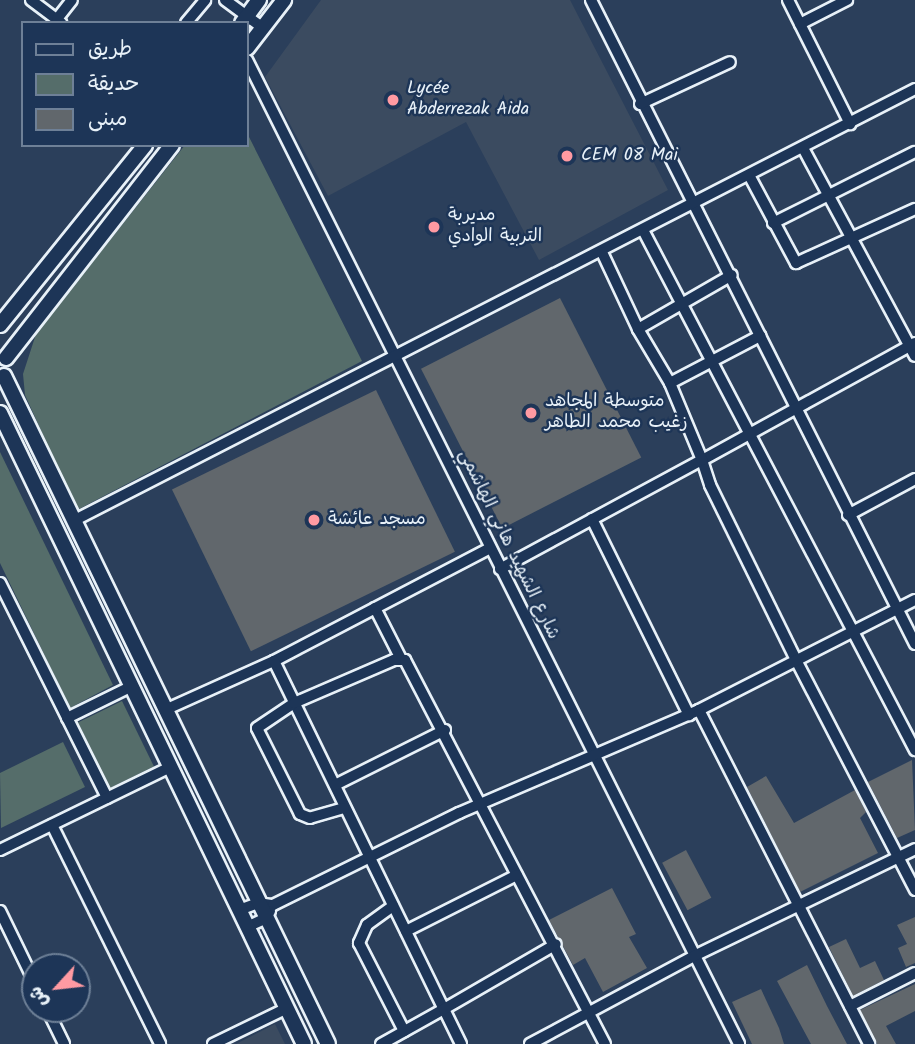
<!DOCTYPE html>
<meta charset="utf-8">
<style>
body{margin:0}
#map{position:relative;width:915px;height:1044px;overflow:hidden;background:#2b3f5b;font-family:Kalam,"Playpen Sans Arabic",sans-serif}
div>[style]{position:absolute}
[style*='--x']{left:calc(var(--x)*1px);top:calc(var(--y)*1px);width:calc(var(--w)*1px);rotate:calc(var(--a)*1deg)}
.built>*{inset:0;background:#3b4b60}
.green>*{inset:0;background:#556d6a;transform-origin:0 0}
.building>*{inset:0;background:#61676c;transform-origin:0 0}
.roads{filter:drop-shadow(2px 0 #e8f1f8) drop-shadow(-2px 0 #e8f1f8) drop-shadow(0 2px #e8f1f8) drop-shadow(0 -2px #e8f1f8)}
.street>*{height:10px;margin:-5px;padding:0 5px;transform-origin:5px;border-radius:5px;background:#1d3557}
.secondary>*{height:14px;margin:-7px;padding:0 7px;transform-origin:7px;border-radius:7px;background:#1d3557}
.dots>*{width:19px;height:19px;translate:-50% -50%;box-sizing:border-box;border:4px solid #1d3557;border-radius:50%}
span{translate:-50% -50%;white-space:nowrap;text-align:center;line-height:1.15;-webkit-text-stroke:5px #1d3557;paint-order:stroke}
.poi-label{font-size:18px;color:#e8f1f8}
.left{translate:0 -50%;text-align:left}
.street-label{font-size:18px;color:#e8f1f8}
.legend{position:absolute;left:21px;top:21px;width:228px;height:126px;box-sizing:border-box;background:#1d3557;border:2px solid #6e8097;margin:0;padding:9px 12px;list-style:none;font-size:21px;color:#e8f1f8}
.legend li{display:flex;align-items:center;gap:14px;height:35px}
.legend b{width:35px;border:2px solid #6e8097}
.north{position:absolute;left:21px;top:953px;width:70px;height:70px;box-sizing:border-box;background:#1d3557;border:2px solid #6e8097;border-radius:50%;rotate:243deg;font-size:19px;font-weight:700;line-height:28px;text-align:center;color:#e8f1f8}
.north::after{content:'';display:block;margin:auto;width:24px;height:32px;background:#ff9aa2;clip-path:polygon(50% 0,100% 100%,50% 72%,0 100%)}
</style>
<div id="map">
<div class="built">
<i style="clip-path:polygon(321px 0,570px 0,668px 190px,539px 260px,466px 122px,328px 196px,265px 77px)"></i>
<i style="clip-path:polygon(275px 1024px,285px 1044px,236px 1044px)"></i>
</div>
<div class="green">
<i style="clip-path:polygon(247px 133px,362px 361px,77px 510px,25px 395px,23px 374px,36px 334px,185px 145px,247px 145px)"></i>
<i style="clip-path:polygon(0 452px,113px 685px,70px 708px,0 563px)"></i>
<i style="left:122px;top:701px;width:73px;height:49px;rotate:64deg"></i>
<i style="clip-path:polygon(63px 742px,85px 787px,1px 828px,0 773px)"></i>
</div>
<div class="building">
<i style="left:560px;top:298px;width:179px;height:156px;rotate:63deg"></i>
<i style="left:376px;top:390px;width:180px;height:227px;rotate:64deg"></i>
<i style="clip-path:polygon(912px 760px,915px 830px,897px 838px,868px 782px)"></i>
<i style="clip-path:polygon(766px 776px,794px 823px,855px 790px,866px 812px,860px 818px,878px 853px,800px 892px,747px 787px)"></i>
<i style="left:686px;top:850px;width:54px;height:27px;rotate:62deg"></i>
<i style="clip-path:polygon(612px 888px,636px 934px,629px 937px,647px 968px,603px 992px,585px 958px,573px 965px,549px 920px)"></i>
<i style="clip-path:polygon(915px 917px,915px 963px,906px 967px,898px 948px,907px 944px,897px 925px)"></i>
<i style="clip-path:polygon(846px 939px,860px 968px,875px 961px,884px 980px,853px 996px,829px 947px)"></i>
<i style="clip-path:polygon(807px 965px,827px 1006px,847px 1044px,811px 1044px,777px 981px)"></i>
<i style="clip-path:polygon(915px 984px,915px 1011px,886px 1026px,896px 1044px,877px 1044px,860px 1010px)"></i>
<i style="clip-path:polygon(761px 989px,779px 1028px,784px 1044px,752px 1044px,732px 1002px)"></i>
</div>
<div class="roads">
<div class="street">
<i style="--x:31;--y:0;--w:38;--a:37"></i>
<i style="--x:225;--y:0;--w:47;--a:36.4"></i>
<i style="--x:591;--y:0;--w:721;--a:63.29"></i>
<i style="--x:788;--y:0;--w:139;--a:63.4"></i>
<i style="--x:57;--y:19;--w:24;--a:-52"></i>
<i style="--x:186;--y:23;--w:30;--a:-50"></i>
<i style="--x:800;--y:24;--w:53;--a:-27.1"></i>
<i style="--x:247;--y:60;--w:1100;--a:63.43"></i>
<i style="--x:640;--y:104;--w:99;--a:-25"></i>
<i style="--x:803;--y:148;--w:236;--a:61.7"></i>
<i style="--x:749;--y:175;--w:100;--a:61.9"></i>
<i style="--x:796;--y:263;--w:131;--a:-24.4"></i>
<i style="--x:773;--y:223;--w:159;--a:-26.6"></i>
<i style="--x:643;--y:230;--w:587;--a:62.39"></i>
<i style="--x:638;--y:329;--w:108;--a:-29.9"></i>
<i style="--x:915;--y:343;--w:243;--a:151.2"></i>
<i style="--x:702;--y:460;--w:26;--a:72"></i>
<i style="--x:710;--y:485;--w:195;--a:63.8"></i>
<i style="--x:796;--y:660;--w:259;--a:62.6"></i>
<i style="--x:670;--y:383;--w:102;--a:-27.6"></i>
<i style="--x:848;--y:515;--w:76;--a:-28.2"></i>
<i style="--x:592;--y:519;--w:219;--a:63.7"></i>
<i style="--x:75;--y:520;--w:944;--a:-27.16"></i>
<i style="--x:500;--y:569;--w:230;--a:-28.4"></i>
<i style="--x:702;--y:460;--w:83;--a:-112.6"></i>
<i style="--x:670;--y:383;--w:63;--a:-120.7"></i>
<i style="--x:638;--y:329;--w:85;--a:-115.1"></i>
<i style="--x:0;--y:583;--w:240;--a:63.5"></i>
<i style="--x:375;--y:608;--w:57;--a:63"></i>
<i style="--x:274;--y:661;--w:244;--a:-27.6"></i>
<i style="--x:167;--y:709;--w:117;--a:-24.2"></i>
<i style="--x:274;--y:661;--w:387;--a:64"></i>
<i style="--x:444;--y:1009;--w:72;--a:150.9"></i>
<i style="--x:699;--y:710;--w:375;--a:63"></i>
<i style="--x:67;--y:718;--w:72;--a:-26.2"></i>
<i style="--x:335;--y:785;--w:123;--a:-26.6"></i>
<i style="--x:344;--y:808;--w:35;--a:164"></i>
<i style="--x:310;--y:818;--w:11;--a:-158"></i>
<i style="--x:300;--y:814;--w:96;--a:-116.6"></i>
<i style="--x:257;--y:728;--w:45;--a:-34"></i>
<i style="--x:294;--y:703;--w:109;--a:-23.3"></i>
<i style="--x:394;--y:660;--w:11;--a:0"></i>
<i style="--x:405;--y:660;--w:433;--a:62.5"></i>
<i style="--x:52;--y:825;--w:244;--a:63.7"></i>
<i style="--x:0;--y:850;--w:189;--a:-26"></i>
<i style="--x:393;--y:906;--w:32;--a:144"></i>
<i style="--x:367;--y:925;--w:20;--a:114"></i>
<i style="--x:359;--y:943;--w:99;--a:62.9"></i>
<i style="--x:239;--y:910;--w:20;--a:-20"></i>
<i style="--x:258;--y:903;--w:15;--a:8"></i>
<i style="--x:273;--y:905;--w:208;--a:-26.3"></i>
<i style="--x:459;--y:813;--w:261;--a:-23.2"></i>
<i style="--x:699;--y:710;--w:242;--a:-27"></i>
<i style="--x:0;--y:911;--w:80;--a:64.1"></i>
<i style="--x:247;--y:927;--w:21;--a:-25"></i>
<i style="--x:266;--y:918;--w:8;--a:-60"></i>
<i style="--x:406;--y:931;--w:124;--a:-26.8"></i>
<i style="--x:850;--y:1006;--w:73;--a:-26.9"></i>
<i style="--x:47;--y:1009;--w:39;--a:64"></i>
<i style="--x:213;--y:1044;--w:82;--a:-25.9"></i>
<i style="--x:461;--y:1044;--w:39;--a:-116"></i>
<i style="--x:444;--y:1009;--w:129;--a:-30.1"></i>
<i style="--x:530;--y:1044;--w:186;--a:-28.2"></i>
<i style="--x:694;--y:956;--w:246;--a:-25.8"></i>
</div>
<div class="secondary">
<i style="--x:242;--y:23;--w:29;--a:-54"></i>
<i style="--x:247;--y:48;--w:61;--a:-52.4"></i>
<i style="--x:0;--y:325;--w:231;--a:-51.1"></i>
<i style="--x:6;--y:358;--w:270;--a:-52.1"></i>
<i style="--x:4;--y:376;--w:742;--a:64.13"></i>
<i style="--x:0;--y:413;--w:700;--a:64.28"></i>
</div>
</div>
<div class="dots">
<i style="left:393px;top:100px;background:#ff9aa2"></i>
<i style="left:567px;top:156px;background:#ff9aa2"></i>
<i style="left:434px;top:227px;background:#ff9aa2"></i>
<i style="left:531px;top:413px;background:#ff9aa2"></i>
<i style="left:314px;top:520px;background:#ff9aa2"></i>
</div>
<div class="poi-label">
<span class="left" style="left:407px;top:100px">Lycée<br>Abderrezak Aida</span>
<span class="left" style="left:581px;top:156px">CEM 08 Mai</span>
<span class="left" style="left:448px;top:227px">مديربة<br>التربية الوادي</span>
<span class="left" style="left:545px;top:413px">متوسطة المجاهد<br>زغيب محمد الطاهر</span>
<span class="left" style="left:328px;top:520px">مسجد عائشة</span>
</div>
<div class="street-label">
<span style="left:508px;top:545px;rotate:64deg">شارع الشهيد هاني الهاشمي</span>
</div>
<ul class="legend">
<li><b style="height:9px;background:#1d3557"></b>طريق</li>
<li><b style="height:19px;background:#556d6a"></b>حديقة</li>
<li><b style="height:19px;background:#61676c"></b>مبنى</li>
</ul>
<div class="north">ش</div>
</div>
